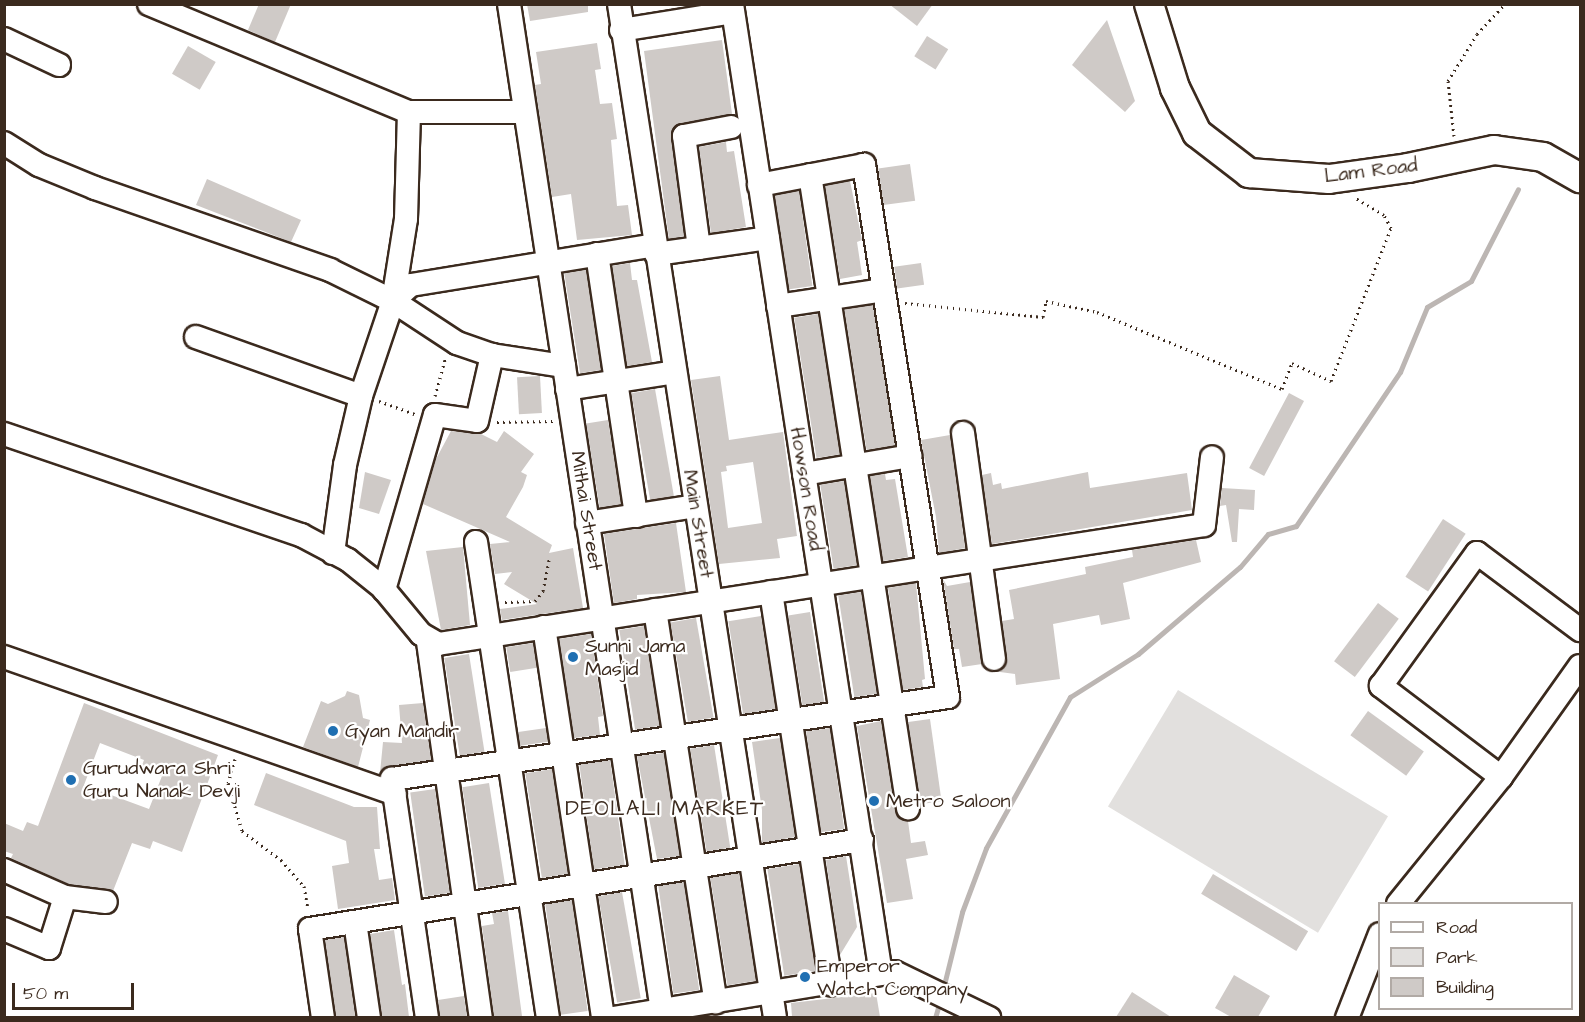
<!DOCTYPE html>
<style>
body{margin:0}
#map{position:relative;width:1585px;height:1022px;overflow:hidden;background:#fff;font-family:"Architects Daughter",sans-serif}
div>[style]{position:absolute}
[style*='--x']{left:calc(var(--x)*1px);top:calc(var(--y)*1px);width:calc(var(--w)*1px);rotate:calc(var(--a)*1deg)}
.green>*{inset:0;background:#e2e0de;transform-origin:0 0}
.stream>*{height:5px;margin:-2.5px;padding:0 2.5px;transform-origin:2.5px;border-radius:2.5px;background:#bcb6b3}
.building>*{inset:0;background:#cfcac7;transform-origin:0 0}
.path>*{height:3px;margin-top:-1.5px;transform-origin:0;background:repeating-linear-gradient(90deg,#3b2a1e 0 1.5px,transparent 0 6px)}
.roads{filter:drop-shadow(2px 0 #3b2a1e) drop-shadow(-2px 0 #3b2a1e) drop-shadow(0 2px #3b2a1e) drop-shadow(0 -2px #3b2a1e)}
.minor>*{height:22px;margin:-11px;padding:0 11px;transform-origin:11px;border-radius:11px;background:#fff}
.major>*{height:28px;margin:-14px;padding:0 14px;transform-origin:14px;border-radius:14px;background:#fff}
.dots>*{width:16px;height:16px;translate:-50% -50%;box-sizing:border-box;border:3px solid #fff;border-radius:50%}
span{translate:-50% -50%;white-space:nowrap;text-align:center;line-height:1.15;-webkit-text-stroke:4.5px #fff;paint-order:stroke}
.street-label{font-size:20px;color:#3b2a1e}
.poi-label{font-size:20px;color:#3b2a1e}
.left{translate:0 -50%;text-align:left}
.neighbourhood-label{font-size:21px;color:#3b2a1e;letter-spacing:1.5px}
.frame{position:absolute;inset:0;border:6px solid #3b2a1e;pointer-events:none}
.legend{position:absolute;left:1378px;top:902px;width:195px;height:108px;box-sizing:border-box;background:#fff;border:2px solid #b1aaa5;margin:0;padding:8px 10px;list-style:none;font-size:18px;color:#3b2a1e}
.legend li{display:flex;align-items:center;gap:12px;height:30px}
.legend b{width:30px;border:2px solid #b1aaa5}
.scale{position:absolute;left:12px;top:983px;width:122px;height:27px;box-sizing:border-box;border:3px solid #3b2a1e;border-top:0;padding-left:8px;font-size:18px;line-height:21px;white-space:nowrap;color:#3b2a1e;-webkit-text-stroke:4px #fff;paint-order:stroke}
</style>
<div id="map">
<div class="green">
<i style="left:1178px;top:690px;width:245px;height:136px;rotate:31deg"></i>
</div>
<div class="stream">
<i style="--x:943;--y:989;--w:79;--a:-76.1"></i>
<i style="--x:962;--y:912;--w:68;--a:-69.4"></i>
<i style="--x:986;--y:848;--w:173;--a:-60.9"></i>
<i style="--x:1070;--y:697;--w:80;--a:-32.3"></i>
<i style="--x:1138;--y:654;--w:134;--a:-40.5"></i>
<i style="--x:1240;--y:567;--w:43;--a:-49.7"></i>
<i style="--x:1268;--y:534;--w:29;--a:-16"></i>
<i style="--x:1296;--y:526;--w:186;--a:-56"></i>
<i style="--x:1400;--y:372;--w:70;--a:-67.4"></i>
<i style="--x:1427;--y:307;--w:51;--a:-30.6"></i>
<i style="--x:1471;--y:281;--w:103;--a:-62.9"></i>
<i style="--x:935;--y:1018;--w:18;--a:-74"></i>
</div>
<div class="building">
<i style="clip-path:polygon(259px 4px,291px 4px,275px 42px,248px 30px)"></i>
<i style="clip-path:polygon(527px 4px,588px 4px,588px 12px,530px 21px)"></i>
<i style="clip-path:polygon(889px 4px,933px 4px,917px 26px)"></i>
<i style="clip-path:polygon(1107px 20px,1135px 101px,1125px 112px,1072px 65px)"></i>
<i style="left:927px;top:36px;width:25px;height:24px;rotate:32deg"></i>
<i style="clip-path:polygon(722px 40px,732px 114px,681px 123px,672px 131px,684px 236px,669px 239px,644px 51px)"></i>
<i style="clip-path:polygon(597px 43px,601px 69px,595px 70px,600px 104px,612px 103px,617px 139px,611px 140px,617px 206px,628px 205px,632px 235px,577px 240px,571px 194px,552px 197px,535px 85px,541px 84px,536px 52px)"></i>
<i style="left:188px;top:46px;width:32px;height:32px;rotate:30deg"></i>
<i style="clip-path:polygon(726px 142px,727px 152px,734px 151px,746px 227px,711px 233px,699px 147px)"></i>
<i style="left:910px;top:164px;width:37px;height:32px;rotate:82deg"></i>
<i style="clip-path:polygon(207px 179px,301px 220px,291px 242px,196px 205px)"></i>
<i style="clip-path:polygon(850px 181px,862px 240px,857px 242px,862px 275px,840px 279px,825px 186px)"></i>
<i style="left:799px;top:191px;width:96px;height:25px;rotate:82deg"></i>
<i style="clip-path:polygon(630px 263px,632px 280px,637px 280px,652px 362px,627px 366px,612px 266px)"></i>
<i style="left:921px;top:263px;width:22px;height:27px;rotate:82deg"></i>
<i style="left:586px;top:270px;width:101px;height:22px;rotate:81deg"></i>
<i style="left:873px;top:305px;width:142px;height:29px;rotate:81deg"></i>
<i style="left:818px;top:314px;width:142px;height:24px;rotate:81deg"></i>
<i style="left:540px;top:376px;width:37px;height:23px;rotate:87deg"></i>
<i style="clip-path:polygon(evenodd,720px 376px,729px 440px,783px 432px,797px 536px,777px 539px,780px 558px,719px 564px,691px 380px,720px 376px,753px 462px,762px 523px,728px 528px,721px 472px,727px 471px,726px 466px,753px 462px)"></i>
<i style="left:655px;top:389px;width:109px;height:24px;rotate:80deg"></i>
<i style="left:1289px;top:393px;width:17px;height:85px;rotate:28deg"></i>
<i style="left:608px;top:420px;width:85px;height:22px;rotate:81deg"></i>
<i style="clip-path:polygon(451px 431px,481px 434px,497px 442px,504px 431px,534px 454px,521px 472px,527px 475px,523px 487px,506px 517px,552px 545px,549px 553px,573px 548px,583px 608px,502px 620px,500px 609px,537px 604px,504px 584px,512px 572px,495px 574px,490px 544px,510px 542px,423px 504px,436px 459px)"></i>
<i style="clip-path:polygon(950px 435px,965px 548px,939px 553px,936px 517px,921px 440px)"></i>
<i style="clip-path:polygon(365px 472px,391px 480px,379px 514px,359px 508px)"></i>
<i style="clip-path:polygon(1088px 472px,1090px 488px,1187px 473px,1192px 510px,992px 544px,982px 475px,991px 473px,993px 485px,1001px 483px,1002px 489px)"></i>
<i style="clip-path:polygon(885px 474px,886px 480px,895px 479px,908px 557px,883px 561px,870px 476px)"></i>
<i style="left:844px;top:481px;width:85px;height:24px;rotate:81deg"></i>
<i style="clip-path:polygon(1222px 488px,1255px 490px,1254px 510px,1239px 509px,1237px 542px,1232px 542px,1226px 505px,1220px 506px)"></i>
<i style="left:1443px;top:519px;width:27px;height:69px;rotate:33deg"></i>
<i style="clip-path:polygon(676px 523px,686px 592px,637px 595px,637px 599px,614px 603px,604px 534px)"></i>
<i style="clip-path:polygon(1196px 540px,1201px 562px,1123px 583px,1130px 619px,1101px 625px,1099px 615px,1053px 624px,1060px 679px,1016px 685px,1015px 674px,1000px 672px,1007px 658px,1002px 621px,1014px 619px,1009px 590px,1086px 574px,1085px 567px,1133px 557px,1132px 550px)"></i>
<i style="clip-path:polygon(463px 547px,470px 625px,441px 630px,426px 551px)"></i>
<i style="clip-path:polygon(943px 579px,947px 586px,970px 582px,982px 664px,962px 667px,959px 649px,954px 649px)"></i>
<i style="clip-path:polygon(916px 583px,925px 679px,922px 680px,923px 687px,903px 690px,888px 588px)"></i>
<i style="left:861px;top:592px;width:103px;height:23px;rotate:81deg"></i>
<i style="left:1378px;top:603px;width:26px;height:73px;rotate:37deg"></i>
<i style="left:810px;top:612px;width:91px;height:22px;rotate:81deg"></i>
<i style="left:761px;top:616px;width:94px;height:33px;rotate:81deg"></i>
<i style="left:696px;top:618px;width:101px;height:26px;rotate:80deg"></i>
<i style="left:644px;top:626px;width:101px;height:25px;rotate:81deg"></i>
<i style="clip-path:polygon(591px 634px,603px 716px,598px 717px,600px 735px,574px 738px,559px 639px)"></i>
<i style="left:533px;top:643px;width:25px;height:27px;rotate:81deg"></i>
<i style="left:469px;top:654px;width:99px;height:25px;rotate:81deg"></i>
<i style="clip-path:polygon(347px 691px,359px 695px,363px 718px,370px 720px,358px 767px,303px 747px,321px 701px,328px 704px,345px 696px)"></i>
<i style="clip-path:polygon(evenodd,84px 703px,218px 755px,182px 852px,153px 841px,150px 849px,132px 843px,113px 891px,69px 884px,11px 858px,13px 854px,4px 851px,4px 823px,23px 831px,27px 822px,38px 826px,84px 703px,100px 743px,144px 760px,141px 768px,162px 776px,149px 809px,84px 785px,100px 743px)"></i>
<i style="clip-path:polygon(423px 703px,431px 760px,390px 766px,380px 773px,383px 742px,402px 743px,399px 705px)"></i>
<i style="left:1368px;top:711px;width:69px;height:30px;rotate:36deg"></i>
<i style="left:930px;top:719px;width:83px;height:22px;rotate:82deg"></i>
<i style="clip-path:polygon(881px 721px,895px 811px,908px 821px,911px 843px,925px 841px,928px 855px,906px 859px,913px 899px,887px 903px,857px 726px)"></i>
<i style="left:546px;top:728px;width:14px;height:28px;rotate:82deg"></i>
<i style="left:830px;top:728px;width:102px;height:24px;rotate:82deg"></i>
<i style="clip-path:polygon(780px 738px,795px 837px,762px 843px,762px 810px,752px 742px)"></i>
<i style="left:714px;top:745px;width:104px;height:24px;rotate:81deg"></i>
<i style="clip-path:polygon(664px 753px,680px 856px,657px 859px,637px 756px)"></i>
<i style="left:610px;top:760px;width:106px;height:31px;rotate:82deg"></i>
<i style="left:552px;top:769px;width:106px;height:27px;rotate:81deg"></i>
<i style="clip-path:polygon(266px 773px,354px 807px,377px 807px,380px 849px,374px 849px,379px 880px,392px 878px,395px 900px,338px 909px,332px 866px,349px 863px,346px 841px,254px 805px)"></i>
<i style="left:489px;top:783px;width:102px;height:27px;rotate:81deg"></i>
<i style="left:435px;top:789px;width:105px;height:25px;rotate:82deg"></i>
<i style="clip-path:polygon(846px 856px,857px 927px,840px 955px,826px 860px)"></i>
<i style="left:799px;top:864px;width:108px;height:32px;rotate:81deg"></i>
<i style="left:739px;top:873px;width:109px;height:29px;rotate:81deg"></i>
<i style="left:1213px;top:874px;width:111px;height:23px;rotate:31deg"></i>
<i style="left:684px;top:882px;width:109px;height:26px;rotate:82deg"></i>
<i style="left:622px;top:892px;width:108px;height:24px;rotate:80deg"></i>
<i style="left:572px;top:900px;width:112px;height:27px;rotate:82deg"></i>
<i style="clip-path:polygon(508px 911px,522px 1016px,494px 1017px,482px 926px,494px 924px,492px 913px)"></i>
<i style="clip-path:polygon(394px 930px,402px 985px,405px 984px,409px 1017px,382px 1017px,370px 934px)"></i>
<i style="left:344px;top:937px;width:81px;height:19px;rotate:82deg"></i>
<i style="clip-path:polygon(1234px 975px,1270px 996px,1258px 1017px,1231px 1017px,1215px 1008px)"></i>
<i style="clip-path:polygon(1132px 992px,1171px 1017px,1116px 1017px)"></i>
<i style="clip-path:polygon(876px 993px,880px 1017px,792px 1017px,791px 1003px)"></i>
<i style="clip-path:polygon(464px 996px,467px 1017px,440px 1017px,438px 1000px)"></i>
</div>
<div class="path">
<i style="--x:1454;--y:136;--w:55;--a:-96.2"></i>
<i style="--x:1448;--y:81;--w:55;--a:-58.3"></i>
<i style="--x:1477;--y:34;--w:41;--a:-47"></i>
<i style="--x:905;--y:303;--w:139;--a:5.8"></i>
<i style="--x:1043;--y:317;--w:16;--a:-79"></i>
<i style="--x:1046;--y:301;--w:52;--a:12.2"></i>
<i style="--x:1097;--y:312;--w:200;--a:22.6"></i>
<i style="--x:1282;--y:389;--w:28;--a:-69"></i>
<i style="--x:1292;--y:363;--w:43;--a:24.8"></i>
<i style="--x:1331;--y:381;--w:164;--a:-68.6"></i>
<i style="--x:1391;--y:228;--w:15;--a:-118"></i>
<i style="--x:1384;--y:215;--w:33;--a:-149"></i>
<i style="--x:435;--y:396;--w:41;--a:-74.6"></i>
<i style="--x:379;--y:401;--w:38;--a:20"></i>
<i style="--x:497;--y:422;--w:56;--a:-1"></i>
<i style="--x:505;--y:602;--w:30;--a:-2"></i>
<i style="--x:535;--y:601;--w:13;--a:-51"></i>
<i style="--x:543;--y:591;--w:33;--a:-79"></i>
<i style="--x:235;--y:759;--w:25;--a:106"></i>
<i style="--x:228;--y:783;--w:50;--a:73.7"></i>
<i style="--x:242;--y:831;--w:49;--a:36.6"></i>
<i style="--x:281;--y:860;--w:35;--a:49"></i>
<i style="--x:304;--y:886;--w:23;--a:80"></i>
</div>
<div class="roads">
<div class="minor">
<i style="--x:149;--y:4;--w:282;--a:22.6"></i>
<i style="--x:409;--y:112;--w:116;--a:0"></i>
<i style="--x:509;--y:4;--w:1026;--a:81.36"></i>
<i style="--x:619;--y:4;--w:1026;--a:81.25"></i>
<i style="--x:732;--y:4;--w:981;--a:81.27"></i>
<i style="--x:621;--y:30;--w:113;--a:-9.1"></i>
<i style="--x:4;--y:39;--w:61;--a:25.3"></i>
<i style="--x:4;--y:143;--w:41;--a:32.2"></i>
<i style="--x:39;--y:165;--w:61;--a:22.3"></i>
<i style="--x:95;--y:188;--w:249;--a:19.2"></i>
<i style="--x:330;--y:270;--w:70;--a:26.2"></i>
<i style="--x:393;--y:301;--w:77;--a:33.3"></i>
<i style="--x:457;--y:343;--w:37;--a:19"></i>
<i style="--x:492;--y:355;--w:73;--a:8.7"></i>
<i style="--x:810;--y:175;--w:641;--a:81.2"></i>
<i style="--x:699;--y:248;--w:113;--a:-97.6"></i>
<i style="--x:684;--y:136;--w:48;--a:-10.8"></i>
<i style="--x:597;--y:254;--w:265;--a:81.5"></i>
<i style="--x:656;--y:254;--w:113;--a:-8.1"></i>
<i style="--x:393;--y:301;--w:24;--a:-42"></i>
<i style="--x:411;--y:285;--w:247;--a:-9.3"></i>
<i style="--x:778;--y:306;--w:107;--a:-8.6"></i>
<i style="--x:196;--y:337;--w:175;--a:19.7"></i>
<i style="--x:567;--y:389;--w:109;--a:-8.9"></i>
<i style="--x:963;--y:433;--w:228;--a:82.2"></i>
<i style="--x:4;--y:434;--w:314;--a:18.8"></i>
<i style="--x:301;--y:535;--w:53;--a:28"></i>
<i style="--x:348;--y:560;--w:43;--a:38.5"></i>
<i style="--x:382;--y:587;--w:61;--a:50.3"></i>
<i style="--x:421;--y:634;--w:20;--a:30"></i>
<i style="--x:438;--y:644;--w:775;--a:-8.83"></i>
<i style="--x:1204;--y:525;--w:68;--a:-83.3"></i>
<i style="--x:804;--y:474;--w:108;--a:-9.6"></i>
<i style="--x:587;--y:523;--w:110;--a:-8.9"></i>
<i style="--x:476;--y:542;--w:481;--a:81.4"></i>
<i style="--x:333;--y:553;--w:89;--a:-82.2"></i>
<i style="--x:345;--y:465;--w:71;--a:-76.9"></i>
<i style="--x:361;--y:396;--w:100;--a:-71.4"></i>
<i style="--x:393;--y:301;--w:83;--a:-81"></i>
<i style="--x:406;--y:219;--w:107;--a:-88.4"></i>
<i style="--x:384;--y:590;--w:182;--a:-73.8"></i>
<i style="--x:435;--y:415;--w:42;--a:8.1"></i>
<i style="--x:477;--y:421;--w:68;--a:-77.2"></i>
<i style="--x:771;--y:592;--w:397;--a:81.3"></i>
<i style="--x:655;--y:610;--w:397;--a:81.2"></i>
<i style="--x:544;--y:627;--w:395;--a:81.4"></i>
<i style="--x:428;--y:642;--w:380;--a:82"></i>
<i style="--x:4;--y:657;--w:414;--a:19.3"></i>
<i style="--x:1501;--y:777;--w:151;--a:-142.8"></i>
<i style="--x:1381;--y:686;--w:164;--a:-54.2"></i>
<i style="--x:1477;--y:553;--w:129;--a:36.8"></i>
<i style="--x:4;--y:870;--w:67;--a:23.9"></i>
<i style="--x:65;--y:897;--w:41;--a:7"></i>
<i style="--x:1398;--y:904;--w:164;--a:-51"></i>
<i style="--x:1501;--y:777;--w:136;--a:-54.6"></i>
<i style="--x:355;--y:922;--w:97;--a:81.7"></i>
<i style="--x:4;--y:929;--w:49;--a:22.9"></i>
<i style="--x:49;--y:948;--w:53;--a:-72.6"></i>
<i style="--x:323;--y:1018;--w:90;--a:-98.3"></i>
<i style="--x:310;--y:929;--w:559;--a:-9.16"></i>
<i style="--x:427;--y:1018;--w:242;--a:-98.3"></i>
<i style="--x:392;--y:779;--w:562;--a:-8.39"></i>
<i style="--x:948;--y:697;--w:539;--a:-98.97"></i>
<i style="--x:864;--y:165;--w:107;--a:169.2"></i>
<i style="--x:613;--y:1018;--w:285;--a:-9.3"></i>
<i style="--x:894;--y:972;--w:106;--a:25.8"></i>
<i style="--x:1347;--y:1018;--w:90;--a:-68.6"></i>
</div>
<div class="major">
<i style="--x:1149;--y:4;--w:88;--a:72.8"></i>
<i style="--x:1175;--y:88;--w:50;--a:63.9"></i>
<i style="--x:1197;--y:133;--w:66;--a:37.6"></i>
<i style="--x:1249;--y:173;--w:80;--a:4.3"></i>
<i style="--x:1329;--y:179;--w:80;--a:-7.9"></i>
<i style="--x:1408;--y:168;--w:88;--a:-11.8"></i>
<i style="--x:1494;--y:150;--w:49;--a:8.1"></i>
<i style="--x:1543;--y:157;--w:43;--a:29.6"></i>
</div>
</div>
<div class="dots">
<i style="left:573px;top:657px;background:#1f6fb2"></i>
<i style="left:333px;top:731px;background:#1f6fb2"></i>
<i style="left:71px;top:780px;background:#1f6fb2"></i>
<i style="left:874px;top:801px;background:#1f6fb2"></i>
<i style="left:805px;top:977px;background:#1f6fb2"></i>
</div>
<div class="street-label">
<span style="left:1371px;top:171px;rotate:-7deg">Lam Road</span>
<span style="left:806px;top:489px;rotate:81deg">Howson Road</span>
<span style="left:586px;top:511px;rotate:81deg">Mithai Street</span>
<span style="left:698px;top:524px;rotate:81deg">Main Street</span>
</div>
<div class="poi-label">
<span class="left" style="left:585px;top:658px">Sunni Jama<br>Masjid</span>
<span class="left" style="left:345px;top:731px">Gyan Mandir</span>
<span class="left" style="left:83px;top:780px">Gurudwara Shri<br>Guru Nanak Devji</span>
<span class="left" style="left:886px;top:801px">Metro Saloon</span>
<span class="left" style="left:817px;top:978px">Emperor<br>Watch Company</span>
</div>
<div class="neighbourhood-label">
<span style="left:665px;top:809px">DEOLALI MARKET</span>
</div>
<div class="frame"></div>
<ul class="legend">
<li><b style="height:8px;background:#fff"></b>Road</li>
<li><b style="height:16px;background:#e2e0de"></b>Park</li>
<li><b style="height:16px;background:#cfcac7"></b>Building</li>
</ul>
<div class="scale">50 m</div>
</div>
